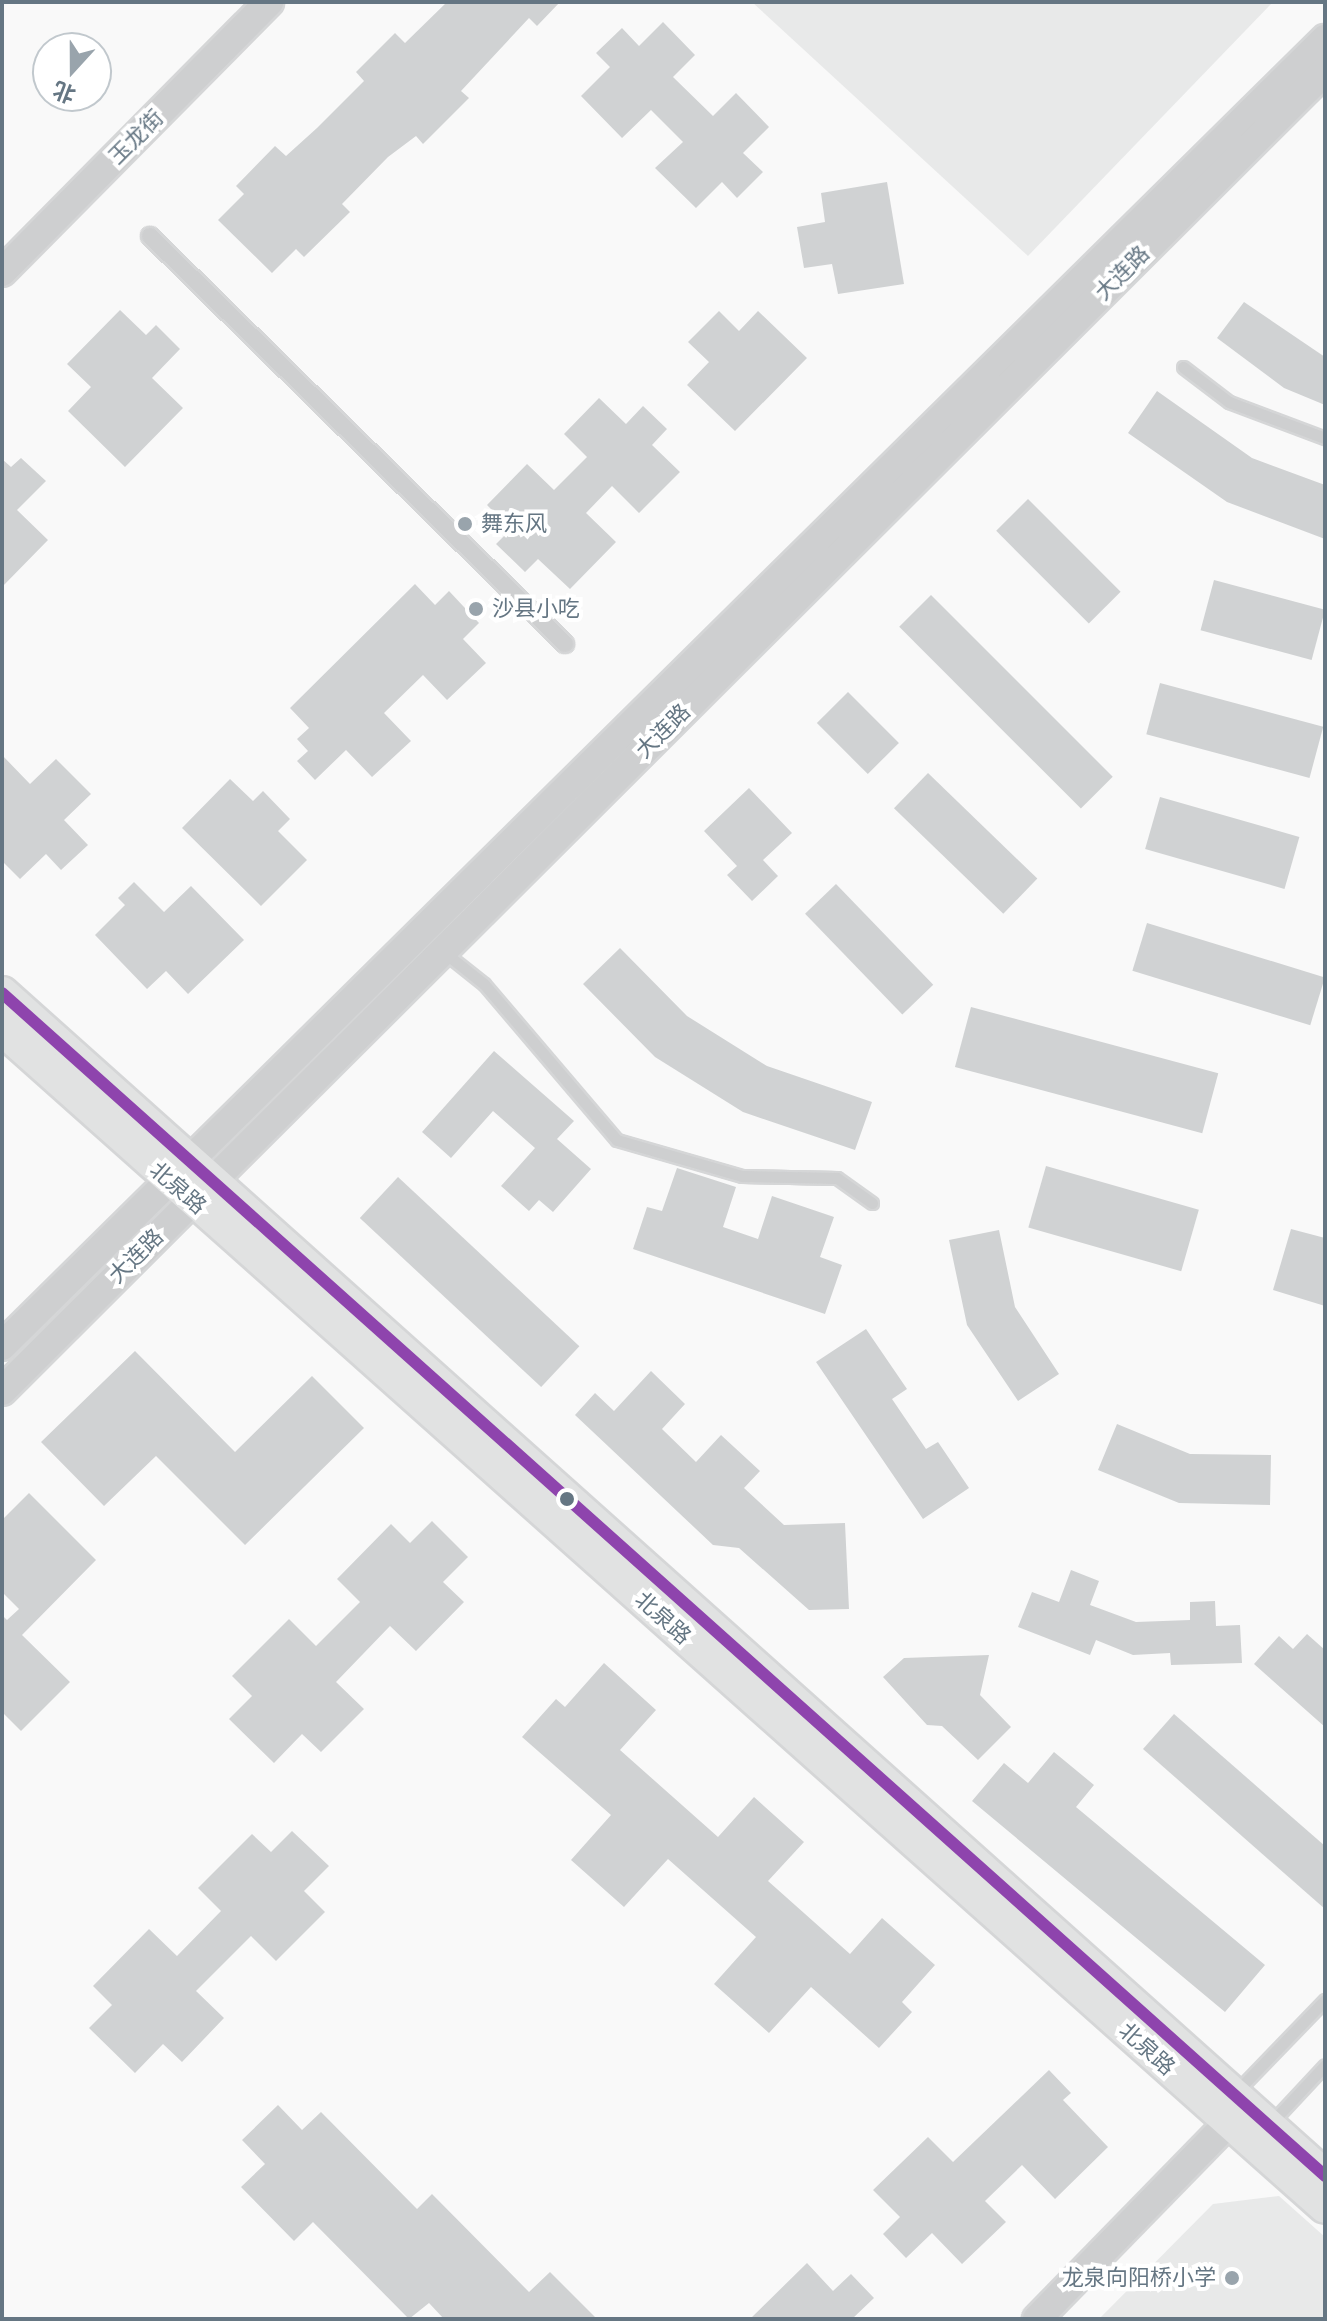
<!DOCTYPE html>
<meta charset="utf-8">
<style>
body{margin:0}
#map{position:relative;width:1327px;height:2321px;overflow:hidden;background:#f9f9f9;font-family:Inter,"Noto Sans SC",sans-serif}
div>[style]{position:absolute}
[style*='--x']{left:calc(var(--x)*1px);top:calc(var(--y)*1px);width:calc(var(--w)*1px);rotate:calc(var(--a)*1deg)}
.built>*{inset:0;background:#e8e9e9}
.building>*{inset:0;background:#d0d2d3;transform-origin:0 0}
.roads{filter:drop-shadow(2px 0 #d5d6d7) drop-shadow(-2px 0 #d5d6d7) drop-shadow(0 2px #d5d6d7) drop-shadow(0 -2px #d5d6d7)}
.service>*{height:11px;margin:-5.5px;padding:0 5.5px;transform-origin:5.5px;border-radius:5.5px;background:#cecfd0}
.pedestrian>*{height:16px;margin:-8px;padding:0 8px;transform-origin:8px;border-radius:8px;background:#cecfd0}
.tertiary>*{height:28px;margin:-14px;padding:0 14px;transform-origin:14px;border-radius:14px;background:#cecfd0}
.secondary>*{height:32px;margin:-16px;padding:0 16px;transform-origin:16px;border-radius:16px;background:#e1e2e2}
.bus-1>*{height:12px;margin:-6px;padding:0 6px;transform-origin:6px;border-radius:6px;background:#8e44ad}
.dots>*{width:22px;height:22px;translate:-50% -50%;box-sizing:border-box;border:4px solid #fff;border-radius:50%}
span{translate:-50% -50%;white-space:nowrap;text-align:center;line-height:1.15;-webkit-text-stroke:8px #fff;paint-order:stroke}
.street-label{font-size:22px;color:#657683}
.poi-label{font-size:22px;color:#657683}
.left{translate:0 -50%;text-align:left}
.right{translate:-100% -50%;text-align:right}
.frame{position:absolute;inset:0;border:4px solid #657683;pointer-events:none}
.north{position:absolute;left:32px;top:32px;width:80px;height:80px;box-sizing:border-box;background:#fff;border:2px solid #c1c8cd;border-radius:50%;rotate:201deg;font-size:22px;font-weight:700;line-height:32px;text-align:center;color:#657683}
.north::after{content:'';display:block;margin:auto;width:28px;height:36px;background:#99a4ac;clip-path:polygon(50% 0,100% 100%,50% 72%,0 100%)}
</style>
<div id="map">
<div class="built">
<i style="clip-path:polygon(752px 2px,1273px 2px,1028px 256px)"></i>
<i style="clip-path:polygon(1279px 2196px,1325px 2237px,1325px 2319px,1099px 2319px,1213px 2204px)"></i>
</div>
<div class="building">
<i style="clip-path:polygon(447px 2px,560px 2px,537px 26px,529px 18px,461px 91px,469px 98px,423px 144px,416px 136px,388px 157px,342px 204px,350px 212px,304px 257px,296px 249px,272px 273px,218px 220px,244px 194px,236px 186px,275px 146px,286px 156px,317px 128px,364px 81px,356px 72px,395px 33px,405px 43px)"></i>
<i style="clip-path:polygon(663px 22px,695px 55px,673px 77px,713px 116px,736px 93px,769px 127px,743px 153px,763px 172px,737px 198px,722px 182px,696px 208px,655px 168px,683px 142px,651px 110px,622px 138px,581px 96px,610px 67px,596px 53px,622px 28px,639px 46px)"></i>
<i style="clip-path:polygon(887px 182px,904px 284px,838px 294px,832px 264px,804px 268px,797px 227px,825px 222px,821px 193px)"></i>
<i style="clip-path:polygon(1244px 302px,1325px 357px,1325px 405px,1284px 388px,1217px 338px)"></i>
<i style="clip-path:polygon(120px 310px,146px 335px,156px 325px,180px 349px,152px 378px,183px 408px,125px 467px,68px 411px,91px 387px,67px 364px)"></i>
<i style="clip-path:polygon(719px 311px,739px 331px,758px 311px,807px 358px,735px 431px,687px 385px,709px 362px,688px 342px)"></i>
<i style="clip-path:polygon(1157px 391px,1252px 458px,1325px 485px,1325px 539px,1227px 502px,1128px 433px)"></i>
<i style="clip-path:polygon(599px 398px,626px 424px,643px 406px,667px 429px,652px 445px,680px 472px,639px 513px,612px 486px,586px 513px,616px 542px,570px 589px,538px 559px,525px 572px,496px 544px,511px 529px,487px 505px,527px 464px,554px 490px,587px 457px,564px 434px)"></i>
<i style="clip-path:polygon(21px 458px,46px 481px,17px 510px,48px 540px,2px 587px,2px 459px,11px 467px)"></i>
<i style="left:1028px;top:499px;width:131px;height:45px;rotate:45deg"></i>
<i style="left:1214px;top:580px;width:115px;height:52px;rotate:15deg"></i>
<i style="clip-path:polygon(415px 584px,435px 605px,449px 591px,479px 623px,463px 639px,486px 663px,447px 700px,423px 675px,384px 713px,411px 741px,372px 777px,346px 750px,315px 780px,297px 761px,308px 751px,297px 739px,309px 728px,290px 708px)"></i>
<i style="left:931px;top:595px;width:257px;height:45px;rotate:45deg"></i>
<i style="left:1160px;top:683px;width:169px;height:53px;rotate:15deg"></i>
<i style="left:848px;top:692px;width:72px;height:44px;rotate:45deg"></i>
<i style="clip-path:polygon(2px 755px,30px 784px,56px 759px,91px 794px,64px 820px,88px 845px,61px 870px,46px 854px,20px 879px,2px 861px)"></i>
<i style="left:928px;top:773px;width:152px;height:49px;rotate:44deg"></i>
<i style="clip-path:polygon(230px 779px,253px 801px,263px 791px,290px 819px,278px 831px,307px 860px,261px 906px,182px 828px)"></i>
<i style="clip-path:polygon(749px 788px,792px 833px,763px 860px,778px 876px,752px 901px,727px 875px,737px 866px,704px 831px)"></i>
<i style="left:1160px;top:797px;width:145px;height:54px;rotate:16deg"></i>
<i style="clip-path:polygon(134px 882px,164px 912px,191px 886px,244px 940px,188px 994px,166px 971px,147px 989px,95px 935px,125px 905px,118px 898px)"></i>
<i style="left:836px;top:884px;width:140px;height:43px;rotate:46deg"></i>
<i style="left:1147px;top:923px;width:186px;height:50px;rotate:17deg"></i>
<i style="clip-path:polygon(620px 948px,687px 1016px,767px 1066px,872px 1102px,855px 1150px,743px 1112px,655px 1057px,583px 984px)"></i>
<i style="left:971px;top:1007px;width:256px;height:62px;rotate:15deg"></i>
<i style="clip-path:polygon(494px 1051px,574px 1121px,557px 1139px,591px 1169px,553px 1212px,539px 1200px,529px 1211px,501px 1186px,535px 1148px,493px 1111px,451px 1158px,422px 1132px)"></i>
<i style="left:1046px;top:1166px;width:159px;height:64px;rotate:16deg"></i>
<i style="clip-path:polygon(677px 1168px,736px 1187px,723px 1227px,758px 1239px,772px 1196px,834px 1217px,820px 1257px,842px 1265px,825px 1314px,633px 1249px,647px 1207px,662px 1211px)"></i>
<i style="left:398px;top:1177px;width:248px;height:56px;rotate:43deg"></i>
<i style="clip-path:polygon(1291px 1229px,1325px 1238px,1325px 1306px,1273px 1290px)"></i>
<i style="clip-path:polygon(999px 1230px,1015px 1307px,1059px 1374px,1018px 1401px,967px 1325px,949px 1240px)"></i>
<i style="clip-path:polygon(866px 1329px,907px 1389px,892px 1399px,926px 1449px,938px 1442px,969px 1488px,923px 1519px,816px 1362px)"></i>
<i style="clip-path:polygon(135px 1351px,235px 1452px,312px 1376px,364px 1428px,245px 1545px,156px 1456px,104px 1506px,41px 1442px)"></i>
<i style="clip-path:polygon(651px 1371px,685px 1404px,662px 1429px,696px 1462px,721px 1435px,760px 1471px,744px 1488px,784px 1525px,845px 1523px,849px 1609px,809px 1610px,739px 1548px,713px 1545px,575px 1415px,595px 1393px,614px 1411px)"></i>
<i style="clip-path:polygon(1117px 1424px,1190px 1454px,1271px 1455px,1270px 1505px,1179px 1503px,1098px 1470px)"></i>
<i style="clip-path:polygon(29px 1493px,96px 1560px,22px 1635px,70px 1682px,21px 1731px,2px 1712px,2px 1615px,7px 1620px,19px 1609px,2px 1592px,2px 1520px)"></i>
<i style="clip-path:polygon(432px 1521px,468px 1557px,443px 1582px,464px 1602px,416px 1651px,390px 1626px,336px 1682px,364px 1709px,321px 1752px,302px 1734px,274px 1763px,229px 1719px,252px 1696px,232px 1676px,289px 1619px,316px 1646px,360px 1602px,337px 1579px,391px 1524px,410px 1543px)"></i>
<i style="clip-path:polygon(1071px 1570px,1099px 1581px,1090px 1605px,1136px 1622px,1190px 1620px,1190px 1602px,1215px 1601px,1216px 1626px,1240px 1625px,1242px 1663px,1171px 1665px,1170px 1653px,1133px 1655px,1096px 1640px,1090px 1655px,1018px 1627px,1032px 1592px,1059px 1602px)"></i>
<i style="clip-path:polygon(1307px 1634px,1325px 1650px,1325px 1727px,1254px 1664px,1279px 1636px,1293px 1649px)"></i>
<i style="clip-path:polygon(989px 1655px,980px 1695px,1011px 1727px,978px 1760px,942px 1726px,927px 1725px,883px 1677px,904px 1658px)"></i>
<i style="clip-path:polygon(604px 1663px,656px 1710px,620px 1750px,718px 1837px,754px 1797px,804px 1842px,768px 1881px,850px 1954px,882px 1918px,935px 1965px,902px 2002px,912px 2012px,879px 2048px,811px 1987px,769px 2033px,714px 1984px,756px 1937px,668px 1859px,624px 1907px,571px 1860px,611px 1815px,522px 1737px,556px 1699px,565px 1707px)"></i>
<i style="clip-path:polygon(1174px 1714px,1325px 1846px,1325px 1909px,1143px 1749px)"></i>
<i style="clip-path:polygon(1054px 1752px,1094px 1785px,1076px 1807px,1265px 1965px,1225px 2012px,972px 1801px,1004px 1763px,1028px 1783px)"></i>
<i style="clip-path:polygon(292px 1831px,329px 1866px,304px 1891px,325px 1912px,276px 1961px,251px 1936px,196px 1991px,224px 2018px,182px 2062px,163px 2044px,135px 2073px,89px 2028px,112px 2005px,93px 1986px,149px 1929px,177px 1956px,221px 1911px,198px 1888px,252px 1834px,271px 1852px)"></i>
<i style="clip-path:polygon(1049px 2070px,1071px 2093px,1063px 2100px,1108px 2147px,1055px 2199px,1022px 2165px,985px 2201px,1006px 2222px,962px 2264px,932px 2233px,906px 2258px,883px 2234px,900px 2217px,873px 2190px,928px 2137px,953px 2162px)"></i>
<i style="clip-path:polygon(278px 2105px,302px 2130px,321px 2112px,417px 2209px,432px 2194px,529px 2292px,550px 2272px,597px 2319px,444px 2319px,429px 2303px,409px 2319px,313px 2222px,294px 2241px,241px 2187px,265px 2164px,242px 2140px)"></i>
<i style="clip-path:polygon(807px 2263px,833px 2291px,851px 2274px,874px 2298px,852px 2319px,750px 2319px)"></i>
</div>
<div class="roads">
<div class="service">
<i style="--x:1183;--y:367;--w:58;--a:37.3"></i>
<i style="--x:1229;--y:402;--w:103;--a:20.6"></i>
<i style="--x:445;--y:953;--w:50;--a:38.5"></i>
<i style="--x:484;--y:984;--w:205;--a:49.6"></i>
<i style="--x:617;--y:1140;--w:130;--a:16.1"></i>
<i style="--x:742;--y:1176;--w:95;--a:1.2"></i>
<i style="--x:837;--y:1178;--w:43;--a:35.5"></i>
<i style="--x:1237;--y:2091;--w:127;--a:-46"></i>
<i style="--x:1271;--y:2123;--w:79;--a:-47"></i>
</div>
<div class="pedestrian">
<i style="--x:150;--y:236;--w:582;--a:44.51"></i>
</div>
<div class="tertiary">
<i style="--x:2;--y:272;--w:380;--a:-45.3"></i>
<i style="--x:2;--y:1346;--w:1860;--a:-44.65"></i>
<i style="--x:2;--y:1391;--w:1869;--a:-44.93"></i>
<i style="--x:1037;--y:2319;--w:298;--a:-45.7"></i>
</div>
<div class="secondary">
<i style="--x:2;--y:993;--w:1775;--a:41.8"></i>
<i style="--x:2;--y:1029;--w:1771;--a:41.68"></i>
</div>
</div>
<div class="bus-1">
<i style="--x:2;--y:993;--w:1775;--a:41.8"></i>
</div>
<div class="dots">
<i style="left:465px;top:524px;background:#99a4ac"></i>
<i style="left:476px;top:609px;background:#99a4ac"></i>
<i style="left:567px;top:1499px;background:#657683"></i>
<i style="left:1232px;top:2278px;background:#99a4ac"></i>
</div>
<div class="street-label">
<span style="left:136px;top:137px;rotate:-45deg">玉龙街</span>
<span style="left:1122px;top:273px;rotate:-45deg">大连路</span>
<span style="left:663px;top:731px;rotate:-45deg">大连路</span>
<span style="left:178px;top:1188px;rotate:41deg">北泉路</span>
<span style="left:136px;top:1256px;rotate:-45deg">大连路</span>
<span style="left:663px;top:1618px;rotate:42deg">北泉路</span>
<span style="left:1147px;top:2049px;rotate:42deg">北泉路</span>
</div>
<div class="poi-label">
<span class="left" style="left:481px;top:524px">舞东风</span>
<span class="left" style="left:492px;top:609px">沙县小吃</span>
<span class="right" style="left:1216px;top:2278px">龙泉向阳桥小学</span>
</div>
<div class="frame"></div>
<div class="north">北</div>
</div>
